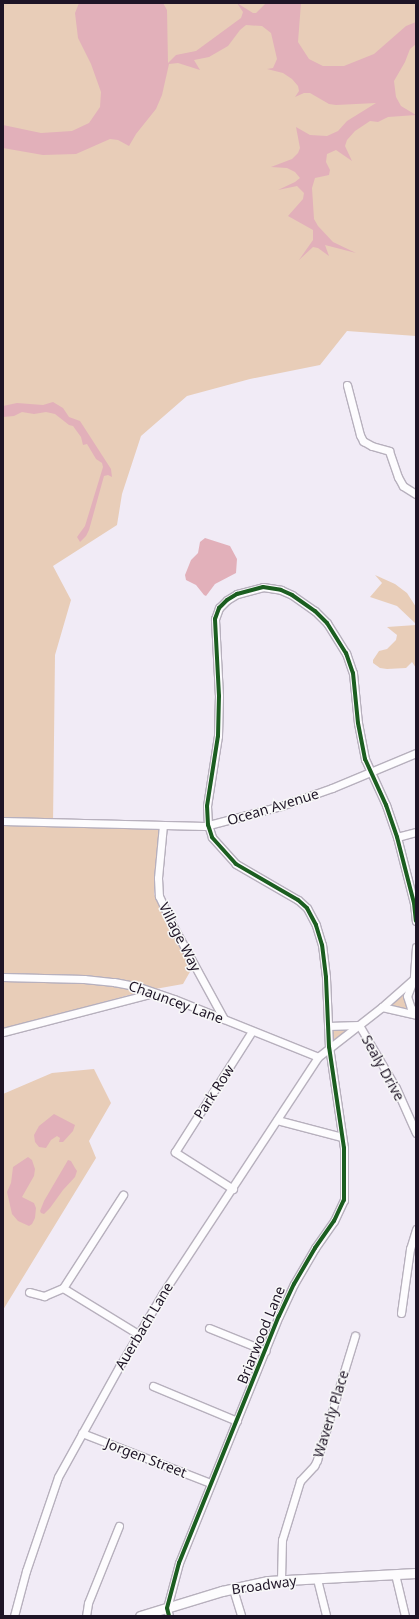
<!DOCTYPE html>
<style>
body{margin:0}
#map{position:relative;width:419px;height:1619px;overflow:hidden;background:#f1ebf6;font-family:"Noto Sans",sans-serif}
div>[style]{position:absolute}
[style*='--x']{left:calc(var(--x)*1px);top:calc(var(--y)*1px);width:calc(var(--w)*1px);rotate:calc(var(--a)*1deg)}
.green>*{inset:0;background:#e8cdb8}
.water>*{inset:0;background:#e2b0ba}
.roads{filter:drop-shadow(1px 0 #b7b0bd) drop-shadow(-1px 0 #b7b0bd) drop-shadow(0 1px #b7b0bd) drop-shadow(0 -1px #b7b0bd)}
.minor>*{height:7px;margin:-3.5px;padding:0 3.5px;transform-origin:3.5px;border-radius:3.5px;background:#fdfcfe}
.major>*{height:9px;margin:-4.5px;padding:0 4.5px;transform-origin:4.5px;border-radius:4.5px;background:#fdfcfe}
.cycleway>*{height:4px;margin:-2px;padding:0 2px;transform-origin:2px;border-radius:2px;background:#1b5e20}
span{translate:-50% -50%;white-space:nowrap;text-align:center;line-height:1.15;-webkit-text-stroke:3px #f8f8f8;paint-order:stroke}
.street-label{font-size:14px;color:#1e1426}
.frame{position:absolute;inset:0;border:4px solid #1e1426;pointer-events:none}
</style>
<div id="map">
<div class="green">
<i style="clip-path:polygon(3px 3px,416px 3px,416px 336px,347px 331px,320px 365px,250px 379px,187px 396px,141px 436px,122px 494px,117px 525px,53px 566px,71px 600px,55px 655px,53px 825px,160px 827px,154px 894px,191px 970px,183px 984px,144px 991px,3px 1029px)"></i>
<i style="clip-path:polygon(375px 575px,395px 584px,407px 593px,416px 607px,416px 624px,397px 606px,370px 597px,382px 583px)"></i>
<i style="clip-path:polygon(416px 625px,416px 668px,412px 662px,406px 668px,387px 669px,380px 668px,373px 663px,373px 660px,379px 651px,387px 649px,396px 640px,397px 635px,387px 627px)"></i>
<i style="clip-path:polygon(414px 978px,408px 991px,416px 1013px,382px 1007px)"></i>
<i style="clip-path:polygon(359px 1025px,329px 1047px,328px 1026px)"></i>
<i style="clip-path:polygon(94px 1069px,111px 1103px,89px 1141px,96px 1158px,3px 1310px,3px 1094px,52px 1073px)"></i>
</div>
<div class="water">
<i style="clip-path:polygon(79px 3px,163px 3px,167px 10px,168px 63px,176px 55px,196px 51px,241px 18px,243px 12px,237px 3px,253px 13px,256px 13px,266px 3px,301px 3px,298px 42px,309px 59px,323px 66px,344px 66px,374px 54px,406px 26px,416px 22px,416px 44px,410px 49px,405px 62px,394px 81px,396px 97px,401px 106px,416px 115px,388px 117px,378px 122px,370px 121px,355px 131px,347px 140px,345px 146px,352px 161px,336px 150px,327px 154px,326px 162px,330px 170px,329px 175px,315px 178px,312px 188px,314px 219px,318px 226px,333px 242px,356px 253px,325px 245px,329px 256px,318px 248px,313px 247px,299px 260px,313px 240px,313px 230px,288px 216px,303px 199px,304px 193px,297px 186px,278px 190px,295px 182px,300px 178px,295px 172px,287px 168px,271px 167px,292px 159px,298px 153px,300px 148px,296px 127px,310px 135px,327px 136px,338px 131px,347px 121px,376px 103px,336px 105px,329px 104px,310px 93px,304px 93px,295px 97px,299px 91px,298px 86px,292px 79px,283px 73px,267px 69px,273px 68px,277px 59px,271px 33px,262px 26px,246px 25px,240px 30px,228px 46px,209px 57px,194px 60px,200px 70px,178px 63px,169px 64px,162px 95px,156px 109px,136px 134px,129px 146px,118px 140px,110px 139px,76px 154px,43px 155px,3px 148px,3px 125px,41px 133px,72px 131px,89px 123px,100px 107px,101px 92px,91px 64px,78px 38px,75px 13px)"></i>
<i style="clip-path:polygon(53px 402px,63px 408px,69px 417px,80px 421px,111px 469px,112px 477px,108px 475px,104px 476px,89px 530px,86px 536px,80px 542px,77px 537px,85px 526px,103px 467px,102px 463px,96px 459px,87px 444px,83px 445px,81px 437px,73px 426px,69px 425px,55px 414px,46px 412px,34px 414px,22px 412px,14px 416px,3px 417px,3px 406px,17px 403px,43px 405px)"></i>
<i style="clip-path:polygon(205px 538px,230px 546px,237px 559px,236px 573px,215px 584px,206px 596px,204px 595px,196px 585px,186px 580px,185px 575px,191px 560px,198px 553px,200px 542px)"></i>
<i style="clip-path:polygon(54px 1114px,75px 1125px,73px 1131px,63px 1142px,59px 1142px,60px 1138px,57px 1136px,51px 1140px,46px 1148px,39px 1147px,35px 1142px,34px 1135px,39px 1126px)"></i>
<i style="clip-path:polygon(28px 1157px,32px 1160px,35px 1169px,34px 1176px,22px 1197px,34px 1203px,36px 1208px,35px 1218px,32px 1224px,29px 1226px,18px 1221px,12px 1214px,7px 1192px,11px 1183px,13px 1167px)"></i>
<i style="clip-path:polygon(68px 1160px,71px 1161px,75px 1168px,77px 1171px,75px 1177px,63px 1190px,50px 1208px,44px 1214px,41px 1213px,40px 1211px,44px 1201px)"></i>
</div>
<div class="roads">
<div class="minor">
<i style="--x:347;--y:385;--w:52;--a:75.4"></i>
<i style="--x:360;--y:435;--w:7;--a:63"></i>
<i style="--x:363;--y:441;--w:10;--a:29"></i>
<i style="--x:372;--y:446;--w:18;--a:16"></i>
<i style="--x:389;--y:451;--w:28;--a:71"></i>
<i style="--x:398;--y:477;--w:10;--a:61"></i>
<i style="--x:403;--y:486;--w:15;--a:32"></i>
<i style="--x:3;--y:821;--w:202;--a:1.4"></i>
<i style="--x:205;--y:826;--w:79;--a:-14.7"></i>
<i style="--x:281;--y:806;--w:54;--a:-19.4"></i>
<i style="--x:332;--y:788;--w:91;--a:-22.6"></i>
<i style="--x:163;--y:825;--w:53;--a:95.4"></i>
<i style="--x:158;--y:878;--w:18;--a:87"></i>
<i style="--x:159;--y:896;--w:33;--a:65"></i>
<i style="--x:173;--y:926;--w:106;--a:61.3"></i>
<i style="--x:397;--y:837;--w:20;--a:-15"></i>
<i style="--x:416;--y:947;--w:31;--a:94"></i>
<i style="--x:414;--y:978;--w:19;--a:111"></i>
<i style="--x:407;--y:996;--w:13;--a:72"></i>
<i style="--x:411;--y:1008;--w:7;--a:45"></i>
<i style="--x:3;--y:977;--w:81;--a:1.4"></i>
<i style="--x:84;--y:979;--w:30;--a:6"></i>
<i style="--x:114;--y:982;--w:25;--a:11"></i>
<i style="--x:139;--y:987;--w:37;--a:19"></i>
<i style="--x:174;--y:999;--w:155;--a:21.9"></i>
<i style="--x:382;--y:1007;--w:35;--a:13"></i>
<i style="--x:359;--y:1025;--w:73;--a:59.6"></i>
<i style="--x:396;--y:1088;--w:49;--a:66"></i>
<i style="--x:328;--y:1026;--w:31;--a:-2"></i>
<i style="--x:3;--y:1032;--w:156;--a:-14.5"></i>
<i style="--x:277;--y:1120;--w:67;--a:14.7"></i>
<i style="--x:233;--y:1189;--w:69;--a:-147.5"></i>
<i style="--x:175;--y:1152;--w:143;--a:-57.5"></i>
<i style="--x:63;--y:1288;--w:88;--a:31.5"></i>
<i style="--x:29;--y:1292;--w:16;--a:15"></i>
<i style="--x:44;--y:1296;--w:21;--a:-23"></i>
<i style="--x:63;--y:1288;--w:111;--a:-57.2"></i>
<i style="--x:401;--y:1313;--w:65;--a:-82"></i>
<i style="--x:410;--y:1249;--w:21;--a:-73"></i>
<i style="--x:209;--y:1328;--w:61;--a:22"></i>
<i style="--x:153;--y:1386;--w:91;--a:22.6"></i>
<i style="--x:82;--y:1433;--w:137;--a:21.3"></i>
<i style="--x:395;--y:1574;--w:43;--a:76.6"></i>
<i style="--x:317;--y:1579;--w:38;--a:76"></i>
<i style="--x:281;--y:1580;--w:40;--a:-88.6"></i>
<i style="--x:282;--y:1540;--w:62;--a:-73"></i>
<i style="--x:300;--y:1481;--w:21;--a:-47"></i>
<i style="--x:314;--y:1466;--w:7;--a:-63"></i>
<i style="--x:317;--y:1460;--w:130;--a:-73"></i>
<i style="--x:233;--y:1589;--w:28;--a:73"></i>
<i style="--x:14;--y:1616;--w:47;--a:-75.1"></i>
<i style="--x:26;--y:1571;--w:99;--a:-71.2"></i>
<i style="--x:58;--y:1477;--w:126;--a:-61"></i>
<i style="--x:119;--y:1367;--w:86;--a:-59.3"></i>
<i style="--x:163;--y:1293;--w:282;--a:-56.7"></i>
<i style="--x:318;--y:1057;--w:81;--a:-38"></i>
<i style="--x:382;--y:1007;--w:45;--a:-41.4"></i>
<i style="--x:86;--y:1616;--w:13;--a:-81"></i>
<i style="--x:88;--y:1603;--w:83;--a:-68.1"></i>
<i style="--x:169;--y:1616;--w:8;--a:-104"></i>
<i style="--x:167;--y:1608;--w:47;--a:-75.1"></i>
<i style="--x:179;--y:1563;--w:266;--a:-68"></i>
<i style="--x:279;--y:1316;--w:35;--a:-65"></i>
<i style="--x:294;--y:1284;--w:42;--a:-59.7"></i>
<i style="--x:315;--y:1248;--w:33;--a:-55"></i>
<i style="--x:334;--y:1221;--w:23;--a:-65"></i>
<i style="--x:344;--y:1200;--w:52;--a:-90"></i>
<i style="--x:344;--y:1148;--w:102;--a:-98.4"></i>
<i style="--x:329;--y:1047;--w:70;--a:-92.5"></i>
<i style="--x:326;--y:977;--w:32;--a:-97"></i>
<i style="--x:322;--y:945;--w:21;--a:-107"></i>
<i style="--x:316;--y:925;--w:19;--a:-118"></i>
<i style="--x:307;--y:908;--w:12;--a:-138"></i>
<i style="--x:298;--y:900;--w:72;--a:-149.9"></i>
<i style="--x:236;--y:864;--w:36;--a:-132"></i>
<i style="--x:212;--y:837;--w:13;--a:-108"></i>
<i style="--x:208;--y:825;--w:19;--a:-93"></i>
<i style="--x:207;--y:806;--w:71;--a:-81.1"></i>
<i style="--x:218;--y:736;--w:40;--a:-88.6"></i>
<i style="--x:219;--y:696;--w:77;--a:-93"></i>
<i style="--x:215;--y:619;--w:12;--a:-70"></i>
<i style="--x:219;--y:608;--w:11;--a:-45"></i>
<i style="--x:227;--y:600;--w:12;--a:-31"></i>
<i style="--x:237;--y:594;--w:27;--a:-15"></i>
<i style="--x:263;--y:587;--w:18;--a:9"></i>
<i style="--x:281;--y:590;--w:12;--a:24"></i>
<i style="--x:292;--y:595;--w:28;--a:35"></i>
<i style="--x:315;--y:611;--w:17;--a:45"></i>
<i style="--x:327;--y:623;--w:36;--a:58"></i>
<i style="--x:346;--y:653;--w:21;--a:71"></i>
<i style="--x:353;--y:673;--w:50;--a:84.3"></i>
<i style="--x:358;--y:723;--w:37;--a:79"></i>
<i style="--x:365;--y:759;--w:51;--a:65.5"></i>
<i style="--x:386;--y:805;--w:34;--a:71"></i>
<i style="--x:397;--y:837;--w:68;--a:75.6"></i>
<i style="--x:414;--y:903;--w:18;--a:84"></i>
</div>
<div class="major">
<i style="--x:140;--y:1616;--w:86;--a:-17"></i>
<i style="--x:222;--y:1591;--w:47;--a:-12.3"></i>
<i style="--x:268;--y:1581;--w:148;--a:-3.1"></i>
</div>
</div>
<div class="cycleway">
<i style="--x:169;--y:1616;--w:8;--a:-104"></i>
<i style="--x:167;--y:1608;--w:47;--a:-75.1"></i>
<i style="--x:179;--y:1563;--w:266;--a:-68"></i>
<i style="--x:279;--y:1316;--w:35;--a:-65"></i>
<i style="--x:294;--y:1284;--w:42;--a:-59.7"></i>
<i style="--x:315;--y:1248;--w:33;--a:-55"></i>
<i style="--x:334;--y:1221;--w:23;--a:-65"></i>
<i style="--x:344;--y:1200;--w:52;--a:-90"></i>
<i style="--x:344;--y:1148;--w:102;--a:-98.4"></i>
<i style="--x:329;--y:1047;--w:70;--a:-92.5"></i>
<i style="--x:326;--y:977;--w:32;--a:-97"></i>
<i style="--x:322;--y:945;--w:21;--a:-107"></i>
<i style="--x:316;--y:925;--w:19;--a:-118"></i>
<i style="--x:307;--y:908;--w:12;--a:-138"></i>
<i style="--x:298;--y:900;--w:72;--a:-149.9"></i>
<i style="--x:236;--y:864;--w:36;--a:-132"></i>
<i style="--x:212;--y:837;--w:13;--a:-108"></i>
<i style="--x:208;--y:825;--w:19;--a:-93"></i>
<i style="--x:207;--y:806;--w:71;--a:-81.1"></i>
<i style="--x:218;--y:736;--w:40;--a:-88.6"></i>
<i style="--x:219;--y:696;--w:77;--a:-93"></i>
<i style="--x:215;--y:619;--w:12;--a:-70"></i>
<i style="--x:219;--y:608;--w:11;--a:-45"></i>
<i style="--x:227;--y:600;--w:12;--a:-31"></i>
<i style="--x:237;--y:594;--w:27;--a:-15"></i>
<i style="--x:263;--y:587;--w:18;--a:9"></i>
<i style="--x:281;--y:590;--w:12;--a:24"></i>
<i style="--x:292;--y:595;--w:28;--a:35"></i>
<i style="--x:315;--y:611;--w:17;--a:45"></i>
<i style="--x:327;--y:623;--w:36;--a:58"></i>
<i style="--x:346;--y:653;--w:21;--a:71"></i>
<i style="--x:353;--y:673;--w:50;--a:84.3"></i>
<i style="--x:358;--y:723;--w:37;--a:79"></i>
<i style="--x:365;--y:759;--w:51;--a:65.5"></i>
<i style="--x:386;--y:805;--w:34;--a:71"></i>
<i style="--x:397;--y:837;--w:68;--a:75.6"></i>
<i style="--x:414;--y:903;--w:18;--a:84"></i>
</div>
<div class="street-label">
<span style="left:273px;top:807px;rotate:-17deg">Ocean Avenue</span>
<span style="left:180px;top:937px;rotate:63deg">Village Way</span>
<span style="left:176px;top:1002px;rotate:20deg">Chauncey Lane</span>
<span style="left:383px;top:1068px;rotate:61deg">Sealy Drive</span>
<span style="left:214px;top:1092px;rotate:-57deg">Park Row</span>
<span style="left:144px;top:1326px;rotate:-59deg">Auerbach Lane</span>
<span style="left:261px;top:1335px;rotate:-68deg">Briarwood Lane</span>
<span style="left:331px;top:1414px;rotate:-73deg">Waverly Place</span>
<span style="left:146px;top:1458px;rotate:21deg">Jorgen Street</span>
<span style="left:264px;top:1585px;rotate:-8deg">Broadway</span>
</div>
<div class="frame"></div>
</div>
